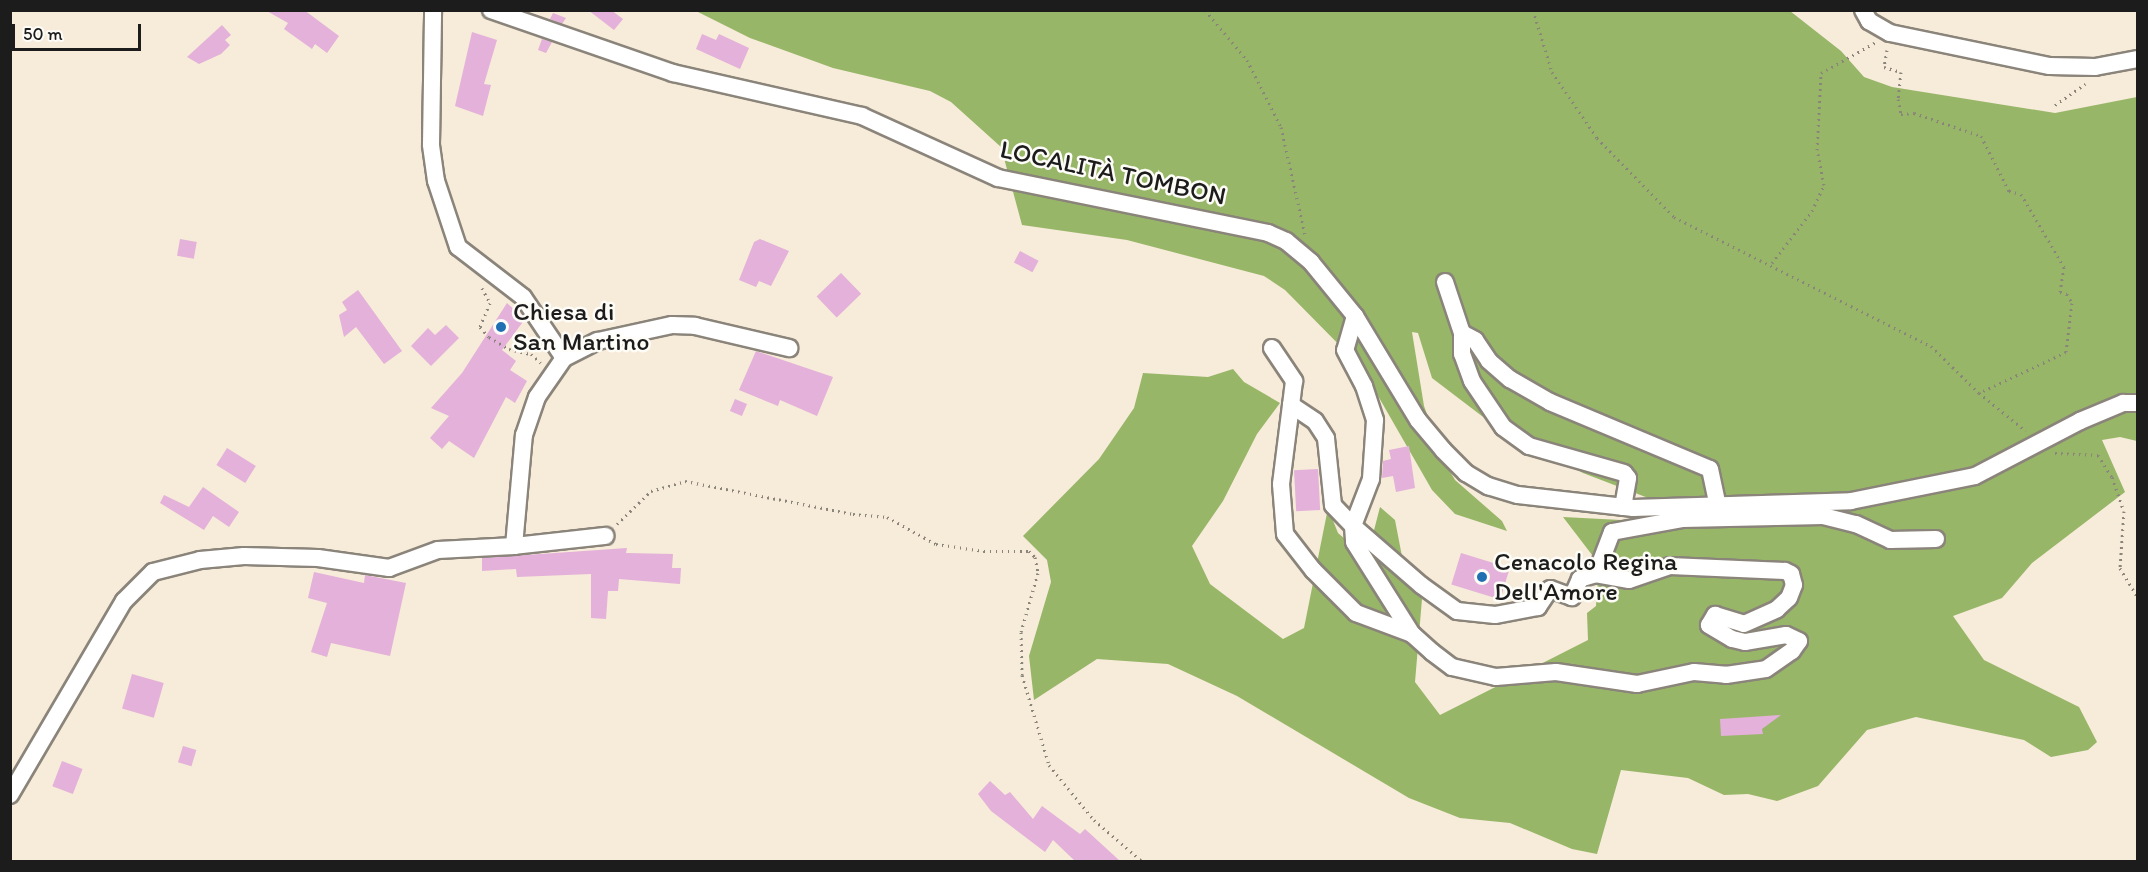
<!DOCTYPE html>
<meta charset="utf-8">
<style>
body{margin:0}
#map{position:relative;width:2148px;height:872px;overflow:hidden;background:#f7ebd9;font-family:Itim,sans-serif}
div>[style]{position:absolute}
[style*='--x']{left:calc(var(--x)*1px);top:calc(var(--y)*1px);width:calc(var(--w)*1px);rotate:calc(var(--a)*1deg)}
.forest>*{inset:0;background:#97b668}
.building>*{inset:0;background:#e3b1d9;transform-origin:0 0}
.path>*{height:3px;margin-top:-1.5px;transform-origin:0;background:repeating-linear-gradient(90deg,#8a847a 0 1.5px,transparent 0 6px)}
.roads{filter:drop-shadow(2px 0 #8a847a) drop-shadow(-2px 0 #8a847a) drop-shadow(0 2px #8a847a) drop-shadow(0 -2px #8a847a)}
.minor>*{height:16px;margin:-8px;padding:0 8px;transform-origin:8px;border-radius:8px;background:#fff}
.dots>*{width:16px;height:16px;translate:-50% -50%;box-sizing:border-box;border:3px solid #fdfcf7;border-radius:50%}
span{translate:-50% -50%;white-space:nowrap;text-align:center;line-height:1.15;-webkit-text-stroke:5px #fdfcf7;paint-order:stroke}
.street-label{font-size:26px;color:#1c1c1c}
.poi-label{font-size:26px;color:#1c1c1c}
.left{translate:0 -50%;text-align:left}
.frame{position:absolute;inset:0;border:12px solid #1c1c1c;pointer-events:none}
.scale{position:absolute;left:12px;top:24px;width:129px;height:27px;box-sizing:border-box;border:3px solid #1c1c1c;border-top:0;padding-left:8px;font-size:18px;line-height:21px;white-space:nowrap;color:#1c1c1c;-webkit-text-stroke:4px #fdfcf7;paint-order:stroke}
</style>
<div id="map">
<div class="forest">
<i style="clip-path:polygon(696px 11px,1790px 11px,1841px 51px,1864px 77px,1892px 87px,2055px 113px,2137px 97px,2137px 441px,2120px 437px,2102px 440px,2125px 492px,2032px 563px,2002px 598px,1953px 616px,1984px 660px,2079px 707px,2097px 742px,2088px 750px,2051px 757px,2024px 740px,1916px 717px,1867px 730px,1818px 786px,1777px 801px,1748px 794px,1724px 795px,1688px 778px,1621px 770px,1597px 854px,1572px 849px,1510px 823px,1460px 818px,1409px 798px,1237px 696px,1168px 664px,1097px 659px,1034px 700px,1029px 656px,1051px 582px,1047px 560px,1023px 536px,1099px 459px,1134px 408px,1143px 373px,1208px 377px,1233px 369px,1244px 382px,1280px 403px,1257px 434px,1223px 501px,1192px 546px,1210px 584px,1283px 639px,1304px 628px,1328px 508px,1338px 533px,1360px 552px,1371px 554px,1375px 551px,1371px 542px,1380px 507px,1395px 520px,1405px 572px,1422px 599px,1415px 682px,1440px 715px,1588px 640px,1587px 613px,1596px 606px,1599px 564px,1563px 517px,1679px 523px,1690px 514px,1583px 473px,1495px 426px,1432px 378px,1418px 333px,1412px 332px,1424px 406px,1445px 463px,1455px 480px,1502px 521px,1507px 531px,1455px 514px,1432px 490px,1362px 368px,1285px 290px,1264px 276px,1127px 240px,1022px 225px,1001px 147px,951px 102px,930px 91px,833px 68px,750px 38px)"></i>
</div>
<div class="building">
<i style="clip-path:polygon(265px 10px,304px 10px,339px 36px,327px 53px,315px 44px,312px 49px,284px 29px,288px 23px)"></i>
<i style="clip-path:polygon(588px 10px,611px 10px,623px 19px,614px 30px)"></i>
<i style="clip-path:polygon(553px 13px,566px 18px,562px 24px,550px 19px)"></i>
<i style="clip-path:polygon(222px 25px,231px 35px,225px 40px,230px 45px,221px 54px,199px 64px,187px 57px)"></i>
<i style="clip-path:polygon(472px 32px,497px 40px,484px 84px,491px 85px,483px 116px,455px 106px)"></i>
<i style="clip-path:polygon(702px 34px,716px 40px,719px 34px,749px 48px,740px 69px,696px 49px)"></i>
<i style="clip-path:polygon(542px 39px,552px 42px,546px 53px,538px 50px)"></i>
<i style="left:180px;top:239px;width:17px;height:17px;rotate:10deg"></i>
<i style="clip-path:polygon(760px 239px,789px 251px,771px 286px,759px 281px,756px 287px,739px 280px,754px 242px)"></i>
<i style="left:1020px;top:251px;width:21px;height:13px;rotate:28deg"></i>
<i style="left:841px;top:273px;width:29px;height:34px;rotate:46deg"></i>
<i style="clip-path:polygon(358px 290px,402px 351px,384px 364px,356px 327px,344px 337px,339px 315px,347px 310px,342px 302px)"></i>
<i style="clip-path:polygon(507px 303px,525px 319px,502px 350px,516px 361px,510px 370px,527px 381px,515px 403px,506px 397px,474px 458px,449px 441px,442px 449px,430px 438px,449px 416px,431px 408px,462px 373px)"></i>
<i style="clip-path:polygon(446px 325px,459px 338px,431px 366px,411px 346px,428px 328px,435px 335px)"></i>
<i style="clip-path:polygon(756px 351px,833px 377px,817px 416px,780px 400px,778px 406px,739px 390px)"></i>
<i style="left:735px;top:399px;width:13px;height:13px;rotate:23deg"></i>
<i style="clip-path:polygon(1409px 446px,1415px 488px,1396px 492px,1393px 476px,1382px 478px,1383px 461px,1391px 459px,1389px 450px)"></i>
<i style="left:227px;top:448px;width:34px;height:20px;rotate:32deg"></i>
<i style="left:1318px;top:469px;width:41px;height:24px;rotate:87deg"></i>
<i style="clip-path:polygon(203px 487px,239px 512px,229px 527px,213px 516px,204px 530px,160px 503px,164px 495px,189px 507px)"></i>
<i style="clip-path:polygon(627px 548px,626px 553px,673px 554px,672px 568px,681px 568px,680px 584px,619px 579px,618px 591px,608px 591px,606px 619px,591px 618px,591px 574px,517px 577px,516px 569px,482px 571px,482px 558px)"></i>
<i style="left:1461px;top:553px;width:51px;height:33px;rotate:17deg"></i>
<i style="clip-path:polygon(314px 572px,364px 583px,365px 575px,406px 583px,390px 656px,331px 643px,327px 657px,311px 652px,327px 603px,308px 598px)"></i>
<i style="left:132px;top:674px;width:33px;height:36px;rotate:16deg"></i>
<i style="clip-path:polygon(1781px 715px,1762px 729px,1763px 734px,1721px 736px,1720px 719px)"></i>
<i style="left:183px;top:746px;width:14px;height:17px;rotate:17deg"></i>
<i style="left:62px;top:761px;width:22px;height:27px;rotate:21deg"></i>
<i style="clip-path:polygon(990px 781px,1005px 795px,1010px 792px,1033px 819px,1042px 806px,1080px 834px,1085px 829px,1120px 861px,1075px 861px,1053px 840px,1045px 852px,991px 811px,978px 794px)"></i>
</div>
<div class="path">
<i style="--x:1205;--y:10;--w:65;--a:50"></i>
<i style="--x:1247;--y:60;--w:75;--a:63.1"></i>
<i style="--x:1281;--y:127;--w:110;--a:77.4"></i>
<i style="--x:1533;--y:10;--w:65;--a:73"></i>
<i style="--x:1552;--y:72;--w:80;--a:55.7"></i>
<i style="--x:1597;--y:138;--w:110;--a:45.7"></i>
<i style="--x:1674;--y:217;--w:288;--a:26.7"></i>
<i style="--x:1931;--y:346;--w:67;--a:44.4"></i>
<i style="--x:1979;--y:393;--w:60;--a:39"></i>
<i style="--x:1887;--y:50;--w:17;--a:100"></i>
<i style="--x:1884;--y:67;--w:18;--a:16"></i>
<i style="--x:1901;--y:72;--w:27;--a:96"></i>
<i style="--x:1898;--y:99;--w:15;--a:79"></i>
<i style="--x:1901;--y:114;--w:13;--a:-4"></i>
<i style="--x:1914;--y:113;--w:71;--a:18.9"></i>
<i style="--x:1981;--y:136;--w:62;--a:63"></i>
<i style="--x:2009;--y:191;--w:12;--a:14"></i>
<i style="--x:2021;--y:194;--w:85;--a:59.5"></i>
<i style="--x:2064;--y:267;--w:25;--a:99"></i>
<i style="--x:2060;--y:292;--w:7;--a:16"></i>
<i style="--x:2067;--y:294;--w:10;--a:61"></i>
<i style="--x:2072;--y:303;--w:49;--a:97"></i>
<i style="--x:2066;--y:352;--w:96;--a:154.8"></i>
<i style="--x:2055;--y:105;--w:37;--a:-35"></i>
<i style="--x:1772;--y:263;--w:66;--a:-52.4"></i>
<i style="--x:1812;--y:211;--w:29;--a:-65"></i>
<i style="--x:1824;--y:185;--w:36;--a:-101"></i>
<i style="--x:1817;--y:150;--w:77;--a:-87"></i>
<i style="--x:1821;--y:73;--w:63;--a:-29.4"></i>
<i style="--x:482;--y:288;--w:17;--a:62"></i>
<i style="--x:490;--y:303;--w:26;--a:113"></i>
<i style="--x:480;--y:327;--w:13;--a:48"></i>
<i style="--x:489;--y:337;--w:23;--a:31"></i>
<i style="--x:509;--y:349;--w:23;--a:13"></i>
<i style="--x:531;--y:354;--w:13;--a:42"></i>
<i style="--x:2055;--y:453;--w:43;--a:2.7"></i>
<i style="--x:2098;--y:455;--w:26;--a:58"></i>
<i style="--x:2112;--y:477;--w:36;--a:71"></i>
<i style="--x:2124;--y:511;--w:57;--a:94"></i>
<i style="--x:2120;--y:568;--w:35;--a:59"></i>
<i style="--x:617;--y:524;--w:47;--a:-44.1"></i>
<i style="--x:651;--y:491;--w:35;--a:-16"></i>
<i style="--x:685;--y:481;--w:171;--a:11.1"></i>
<i style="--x:853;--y:514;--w:34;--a:5"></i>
<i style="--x:887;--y:517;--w:56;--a:28.9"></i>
<i style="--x:936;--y:544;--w:49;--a:8.3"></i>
<i style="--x:984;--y:551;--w:45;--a:0"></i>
<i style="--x:1029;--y:551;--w:8;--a:45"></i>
<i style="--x:1035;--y:557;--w:16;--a:79"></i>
<i style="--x:1038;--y:573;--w:61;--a:106.1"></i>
<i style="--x:1021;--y:632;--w:43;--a:88.7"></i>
<i style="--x:1022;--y:675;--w:94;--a:73.3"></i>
<i style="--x:1049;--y:765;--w:71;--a:50.7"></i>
<i style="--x:1094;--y:820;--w:65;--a:40.6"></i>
</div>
<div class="roads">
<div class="minor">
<i style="--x:491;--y:10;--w:193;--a:19.1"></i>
<i style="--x:673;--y:73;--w:194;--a:12.8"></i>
<i style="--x:862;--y:116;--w:149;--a:24.5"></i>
<i style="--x:998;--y:178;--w:276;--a:11.5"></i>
<i style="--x:1268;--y:233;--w:20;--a:24"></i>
<i style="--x:1286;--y:241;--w:33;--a:40"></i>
<i style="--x:1311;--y:262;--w:70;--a:50.8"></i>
<i style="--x:1355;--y:316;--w:122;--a:58.8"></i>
<i style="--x:1418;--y:420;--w:39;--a:50"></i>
<i style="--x:1443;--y:450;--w:33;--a:45"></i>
<i style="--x:1466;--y:473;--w:26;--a:31"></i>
<i style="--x:1488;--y:486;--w:31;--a:17"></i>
<i style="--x:1518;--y:495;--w:116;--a:6.4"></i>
<i style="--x:1633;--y:508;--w:218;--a:-1.8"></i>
<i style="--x:1851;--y:501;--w:126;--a:-11.4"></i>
<i style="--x:1975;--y:476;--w:119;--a:-27.6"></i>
<i style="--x:2080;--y:421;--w:47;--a:-22.7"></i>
<i style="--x:2123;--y:403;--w:15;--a:0"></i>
<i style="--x:1863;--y:10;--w:13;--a:61"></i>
<i style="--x:1869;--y:21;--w:24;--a:30"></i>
<i style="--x:1890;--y:33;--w:163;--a:11.7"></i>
<i style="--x:2050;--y:66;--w:45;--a:1.3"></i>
<i style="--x:2095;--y:67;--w:44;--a:-10.5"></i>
<i style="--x:1445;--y:282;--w:54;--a:71.6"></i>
<i style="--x:1355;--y:316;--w:35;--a:106"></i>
<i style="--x:1345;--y:350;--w:41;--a:62.2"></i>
<i style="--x:1364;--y:386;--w:36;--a:72"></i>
<i style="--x:1375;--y:420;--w:59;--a:93.9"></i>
<i style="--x:1371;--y:479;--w:50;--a:111"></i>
<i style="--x:1353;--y:526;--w:16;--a:86"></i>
<i style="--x:1354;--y:542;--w:109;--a:57.8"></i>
<i style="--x:1412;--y:634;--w:27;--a:42"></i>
<i style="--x:1432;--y:652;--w:25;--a:37"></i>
<i style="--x:1452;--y:667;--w:45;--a:12.8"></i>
<i style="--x:1496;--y:677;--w:60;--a:-4.8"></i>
<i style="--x:1556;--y:672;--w:82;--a:8.4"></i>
<i style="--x:1637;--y:684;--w:58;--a:-11.9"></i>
<i style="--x:1694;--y:672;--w:32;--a:5"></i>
<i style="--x:1726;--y:675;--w:40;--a:-8.5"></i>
<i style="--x:1766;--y:669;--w:32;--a:-35"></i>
<i style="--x:1792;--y:651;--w:12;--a:-55"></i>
<i style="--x:1799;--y:641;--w:14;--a:-155"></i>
<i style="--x:1786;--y:635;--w:42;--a:170.3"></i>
<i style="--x:1745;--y:642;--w:13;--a:-167"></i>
<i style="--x:1732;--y:639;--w:27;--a:-149"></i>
<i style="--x:1709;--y:625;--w:12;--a:-59"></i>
<i style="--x:1715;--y:615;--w:30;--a:17"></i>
<i style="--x:1744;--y:624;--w:36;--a:-24"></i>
<i style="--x:1777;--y:609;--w:16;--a:-43"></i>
<i style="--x:1789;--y:598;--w:14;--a:-69"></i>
<i style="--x:1794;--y:585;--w:11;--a:-105"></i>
<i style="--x:1791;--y:574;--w:7;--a:-153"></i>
<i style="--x:1785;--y:571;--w:115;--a:-177.5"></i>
<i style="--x:1670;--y:566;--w:43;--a:161.1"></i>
<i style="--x:1629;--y:580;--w:34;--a:-170"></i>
<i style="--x:1596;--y:574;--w:17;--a:163"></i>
<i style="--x:1580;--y:579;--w:20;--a:114"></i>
<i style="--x:1572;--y:597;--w:23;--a:-160"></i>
<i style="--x:1550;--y:589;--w:22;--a:124"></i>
<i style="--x:1538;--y:607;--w:44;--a:169.5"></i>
<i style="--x:1495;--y:615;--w:38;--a:-174"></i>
<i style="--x:1457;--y:611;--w:44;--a:-144.2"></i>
<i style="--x:1421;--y:585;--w:90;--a:-139.1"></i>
<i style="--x:1353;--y:526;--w:29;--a:-134"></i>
<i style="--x:1333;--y:505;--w:67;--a:-96"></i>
<i style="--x:1326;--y:438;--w:20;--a:-123"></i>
<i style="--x:1315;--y:421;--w:29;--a:-146"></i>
<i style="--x:1291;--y:405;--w:80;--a:97.2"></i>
<i style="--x:1281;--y:484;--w:50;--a:85.4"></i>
<i style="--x:1285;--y:534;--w:46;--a:52.1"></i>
<i style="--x:1313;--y:570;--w:61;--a:45"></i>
<i style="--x:1356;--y:613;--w:60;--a:20.6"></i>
<i style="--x:1272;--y:348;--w:40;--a:56"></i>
<i style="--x:1294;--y:381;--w:24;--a:97"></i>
<i style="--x:564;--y:358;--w:38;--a:-27"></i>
<i style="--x:598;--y:341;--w:76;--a:-12.2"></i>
<i style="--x:672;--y:325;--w:23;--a:2"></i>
<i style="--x:695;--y:326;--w:97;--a:13.2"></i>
<i style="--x:1623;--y:507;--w:29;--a:-80"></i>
<i style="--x:1628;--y:478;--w:6;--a:-129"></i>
<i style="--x:1624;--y:473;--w:99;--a:-164.1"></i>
<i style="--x:1529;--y:446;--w:32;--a:-144"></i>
<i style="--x:1503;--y:427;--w:55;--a:-124"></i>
<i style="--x:1472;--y:381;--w:29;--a:-110"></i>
<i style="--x:1462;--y:354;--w:21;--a:-90"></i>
<i style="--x:1462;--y:333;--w:15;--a:28"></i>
<i style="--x:1475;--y:340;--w:25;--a:56"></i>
<i style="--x:1489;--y:361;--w:28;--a:41"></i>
<i style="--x:1510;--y:379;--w:46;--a:29.9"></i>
<i style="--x:1550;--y:402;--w:173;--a:22.7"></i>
<i style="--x:1710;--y:469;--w:35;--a:78"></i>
<i style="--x:514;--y:546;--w:92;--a:-6.3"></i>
<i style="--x:1596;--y:574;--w:45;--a:-69.1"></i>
<i style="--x:1612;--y:532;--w:71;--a:-10.5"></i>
<i style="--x:1682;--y:519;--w:141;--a:-1.2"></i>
<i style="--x:1823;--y:516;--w:34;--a:14"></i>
<i style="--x:1856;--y:524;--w:38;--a:25"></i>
<i style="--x:1890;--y:540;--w:46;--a:-1.2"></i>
<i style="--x:10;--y:795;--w:225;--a:-59.6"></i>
<i style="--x:124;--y:601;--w:41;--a:-45"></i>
<i style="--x:153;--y:572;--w:49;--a:-14.3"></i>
<i style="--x:200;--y:560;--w:44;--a:-5.2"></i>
<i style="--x:244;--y:556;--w:74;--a:1.5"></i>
<i style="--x:318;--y:558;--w:72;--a:8"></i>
<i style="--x:389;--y:568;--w:52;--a:-20.2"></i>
<i style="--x:438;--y:550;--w:76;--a:-3"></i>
<i style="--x:514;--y:546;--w:111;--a:-84.9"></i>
<i style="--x:524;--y:435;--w:40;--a:-71.1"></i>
<i style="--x:537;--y:397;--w:47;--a:-55.3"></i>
<i style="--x:564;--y:358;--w:73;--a:-123.9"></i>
<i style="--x:523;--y:297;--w:82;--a:-142.4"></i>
<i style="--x:458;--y:247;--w:70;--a:-108.4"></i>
<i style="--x:436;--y:181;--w:37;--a:-98"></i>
<i style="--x:431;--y:144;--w:134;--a:-89.1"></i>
</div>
</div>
<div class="dots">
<i style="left:501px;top:327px;background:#1f6fb2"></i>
<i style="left:1482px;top:577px;background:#1f6fb2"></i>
</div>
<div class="street-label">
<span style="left:1113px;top:173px;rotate:12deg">LOCALITÀ TOMBON</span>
</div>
<div class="poi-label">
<span class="left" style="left:513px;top:327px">Chiesa di<br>San Martino</span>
<span class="left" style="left:1494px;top:577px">Cenacolo Regina<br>Dell'Amore</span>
</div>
<div class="frame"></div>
<div class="scale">50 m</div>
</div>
